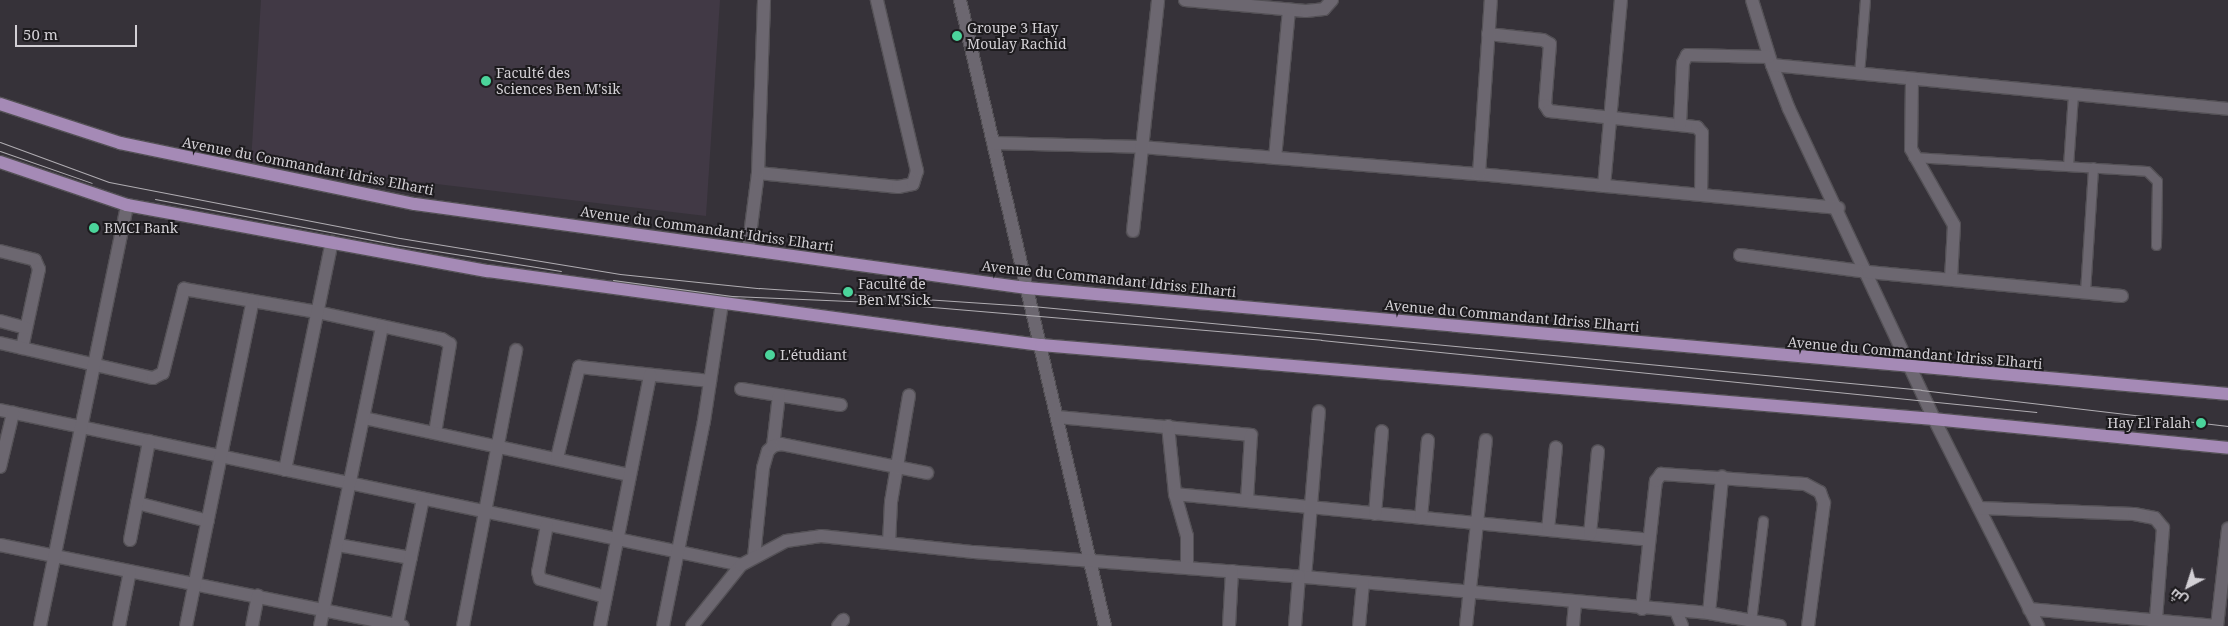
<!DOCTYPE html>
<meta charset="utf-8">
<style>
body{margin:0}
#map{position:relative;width:2228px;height:626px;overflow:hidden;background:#363239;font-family:"Noto Serif",Cairo,serif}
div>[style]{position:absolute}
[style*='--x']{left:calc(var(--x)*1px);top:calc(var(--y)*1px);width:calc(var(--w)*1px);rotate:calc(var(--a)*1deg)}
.built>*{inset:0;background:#413945}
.roads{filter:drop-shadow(1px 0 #545156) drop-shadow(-1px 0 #545156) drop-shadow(0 1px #545156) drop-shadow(0 -1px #545156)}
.lane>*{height:9px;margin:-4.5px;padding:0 4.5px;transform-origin:4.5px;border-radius:4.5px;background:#6c6770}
.street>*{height:12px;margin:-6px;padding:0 6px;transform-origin:6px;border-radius:6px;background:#6c6770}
.primary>*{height:12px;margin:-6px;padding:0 6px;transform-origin:6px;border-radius:6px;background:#a58ab6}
.tram>*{height:1px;margin:-0.5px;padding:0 0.5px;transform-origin:0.5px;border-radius:0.5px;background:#b0adb2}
.dots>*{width:14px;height:14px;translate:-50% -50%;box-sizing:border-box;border:2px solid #1d1b1e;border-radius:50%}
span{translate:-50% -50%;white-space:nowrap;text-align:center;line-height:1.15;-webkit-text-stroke:4px #1d1b1e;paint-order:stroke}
.poi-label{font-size:14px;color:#d3d0d5}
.left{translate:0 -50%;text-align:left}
.right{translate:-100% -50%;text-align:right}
.street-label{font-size:14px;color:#d3d0d5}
.north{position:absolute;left:2163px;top:561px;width:50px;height:50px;-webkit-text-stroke:4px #1d1b1e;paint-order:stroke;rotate:220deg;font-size:14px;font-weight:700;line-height:20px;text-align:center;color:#d3d0d5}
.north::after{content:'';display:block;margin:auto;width:18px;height:22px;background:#d3d0d5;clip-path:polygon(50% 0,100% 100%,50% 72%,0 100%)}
.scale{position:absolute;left:15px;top:25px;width:122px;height:22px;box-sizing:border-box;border:2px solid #d3d0d5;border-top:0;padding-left:6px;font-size:15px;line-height:18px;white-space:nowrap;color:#d3d0d5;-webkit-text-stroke:4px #1d1b1e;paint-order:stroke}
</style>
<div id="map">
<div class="built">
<i style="clip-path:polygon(261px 0,720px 0,706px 216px,251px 162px)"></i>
</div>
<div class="roads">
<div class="lane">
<i style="--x:1859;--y:74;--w:74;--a:-85.4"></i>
<i style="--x:1913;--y:157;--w:234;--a:3.4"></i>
<i style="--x:2147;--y:171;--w:14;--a:45"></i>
<i style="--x:2157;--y:181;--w:64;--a:90.9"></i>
<i style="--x:2068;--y:166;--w:72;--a:-86"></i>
<i style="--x:2085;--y:292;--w:125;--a:-86.3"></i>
<i style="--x:1751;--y:621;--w:101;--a:-83.2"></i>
</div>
<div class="street">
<i style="--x:960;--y:0;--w:643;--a:76.96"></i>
<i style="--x:1185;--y:0;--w:121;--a:5.2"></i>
<i style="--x:1306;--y:11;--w:18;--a:-6"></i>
<i style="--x:1324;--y:9;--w:12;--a:-48"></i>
<i style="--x:1752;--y:0;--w:68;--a:72.9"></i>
<i style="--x:1772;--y:65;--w:47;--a:68.9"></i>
<i style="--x:1789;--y:109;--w:342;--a:64.9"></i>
<i style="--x:1934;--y:419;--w:232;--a:63.3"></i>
<i style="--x:1488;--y:34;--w:55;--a:6.2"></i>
<i style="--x:1543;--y:40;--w:8;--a:30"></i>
<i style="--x:1550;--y:44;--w:61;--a:94.7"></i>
<i style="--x:1545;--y:105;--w:7;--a:56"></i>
<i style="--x:1549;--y:111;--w:149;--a:6.2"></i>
<i style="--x:1697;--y:127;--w:8;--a:50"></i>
<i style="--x:1702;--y:133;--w:61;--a:90.9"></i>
<i style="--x:1772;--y:65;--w:458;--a:5.5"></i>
<i style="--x:1912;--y:79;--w:70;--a:90.8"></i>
<i style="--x:1911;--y:149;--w:87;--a:60.5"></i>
<i style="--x:1954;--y:225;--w:54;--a:93.2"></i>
<i style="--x:1680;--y:124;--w:61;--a:-87.2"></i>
<i style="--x:1683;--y:63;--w:9;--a:-63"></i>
<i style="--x:1687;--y:55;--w:82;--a:1.4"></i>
<i style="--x:993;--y:143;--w:148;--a:1.5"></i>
<i style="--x:1141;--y:147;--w:339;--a:4.6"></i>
<i style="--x:1479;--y:174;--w:361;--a:5.4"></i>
<i style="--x:1275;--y:158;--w:149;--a:-84.6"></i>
<i style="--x:758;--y:173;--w:141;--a:5.7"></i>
<i style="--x:898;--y:187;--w:15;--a:-11"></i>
<i style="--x:913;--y:184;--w:14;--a:-73"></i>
<i style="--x:917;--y:171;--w:176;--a:-103.2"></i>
<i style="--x:1479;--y:174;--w:174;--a:-86.1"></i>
<i style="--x:1604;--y:186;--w:187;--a:-84.8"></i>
<i style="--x:1133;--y:231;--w:232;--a:-83.8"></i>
<i style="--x:748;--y:250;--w:78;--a:-82.6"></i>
<i style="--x:758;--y:173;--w:173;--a:-88"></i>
<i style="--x:0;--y:251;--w:36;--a:14"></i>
<i style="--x:35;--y:260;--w:10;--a:66"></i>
<i style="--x:39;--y:269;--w:81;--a:102.1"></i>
<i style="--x:1740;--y:255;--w:129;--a:7.6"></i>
<i style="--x:1868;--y:272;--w:255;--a:5.4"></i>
<i style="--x:0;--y:321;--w:27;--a:15"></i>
<i style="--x:0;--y:343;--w:157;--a:12.9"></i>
<i style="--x:153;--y:378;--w:11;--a:-27"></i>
<i style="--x:163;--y:373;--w:87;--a:-76"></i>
<i style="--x:184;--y:289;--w:135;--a:9.8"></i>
<i style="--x:317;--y:312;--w:128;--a:12.2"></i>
<i style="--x:442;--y:339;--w:9;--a:32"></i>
<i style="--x:450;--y:344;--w:90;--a:99.6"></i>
<i style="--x:741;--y:389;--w:101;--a:9.1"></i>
<i style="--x:0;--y:410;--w:757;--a:11.81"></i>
<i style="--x:1058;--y:417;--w:194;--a:5.3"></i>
<i style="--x:1251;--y:435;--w:66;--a:93.5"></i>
<i style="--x:364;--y:418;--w:272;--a:12.1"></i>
<i style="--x:1168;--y:426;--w:68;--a:84.1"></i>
<i style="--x:1175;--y:494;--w:44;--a:74.1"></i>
<i style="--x:1187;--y:536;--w:32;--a:90"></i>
<i style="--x:773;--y:446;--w:51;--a:-83.3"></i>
<i style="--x:557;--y:458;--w:94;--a:-76.4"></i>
<i style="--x:579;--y:367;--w:132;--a:6.1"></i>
<i style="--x:0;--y:467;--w:56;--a:-76.5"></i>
<i style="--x:285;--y:470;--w:233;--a:-78.4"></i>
<i style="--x:1175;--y:494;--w:476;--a:5.5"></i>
<i style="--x:137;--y:503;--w:73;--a:14.2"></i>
<i style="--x:1979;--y:508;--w:155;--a:2.2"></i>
<i style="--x:2134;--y:514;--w:21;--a:11"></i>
<i style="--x:2155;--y:518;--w:13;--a:51"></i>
<i style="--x:2163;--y:528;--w:91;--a:94.4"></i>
<i style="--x:1375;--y:514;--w:83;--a:-85.2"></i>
<i style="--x:1421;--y:518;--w:78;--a:-84.9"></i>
<i style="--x:547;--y:525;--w:48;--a:100.8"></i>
<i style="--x:538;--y:572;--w:7;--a:74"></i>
<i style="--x:540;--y:579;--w:68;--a:15.3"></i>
<i style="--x:1548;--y:530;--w:83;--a:-84.5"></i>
<i style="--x:1590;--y:534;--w:83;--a:-84.5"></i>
<i style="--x:130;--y:540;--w:101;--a:-79.1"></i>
<i style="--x:889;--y:543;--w:41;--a:-87.2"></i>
<i style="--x:891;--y:502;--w:108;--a:-80.4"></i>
<i style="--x:0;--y:545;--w:411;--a:11.4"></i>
<i style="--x:338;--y:545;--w:74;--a:10.1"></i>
<i style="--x:754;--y:557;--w:89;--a:-84.2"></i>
<i style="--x:763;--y:468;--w:18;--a:-74"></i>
<i style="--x:768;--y:451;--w:7;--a:-45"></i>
<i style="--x:773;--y:446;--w:8;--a:-14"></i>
<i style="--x:781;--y:444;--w:149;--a:11.2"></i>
<i style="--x:1305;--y:577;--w:166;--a:-85.2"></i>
<i style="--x:1642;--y:609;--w:129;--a:-83.8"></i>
<i style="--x:1656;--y:481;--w:9;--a:-54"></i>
<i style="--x:1661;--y:474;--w:144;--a:4"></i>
<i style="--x:1805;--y:484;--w:17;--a:28"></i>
<i style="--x:1820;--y:492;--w:12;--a:70"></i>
<i style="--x:1824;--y:503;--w:124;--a:97.4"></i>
<i style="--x:2029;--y:609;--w:188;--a:5.2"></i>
<i style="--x:1676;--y:611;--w:16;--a:68"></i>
<i style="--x:1709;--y:613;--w:137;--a:-84.5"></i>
<i style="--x:397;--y:624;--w:128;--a:-78.3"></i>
<i style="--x:40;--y:626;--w:430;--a:-78.3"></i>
<i style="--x:119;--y:626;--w:56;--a:-78.7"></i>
<i style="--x:186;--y:626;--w:332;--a:-78.4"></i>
<i style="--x:252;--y:626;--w:31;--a:-79"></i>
<i style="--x:320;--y:626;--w:306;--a:-78.3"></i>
<i style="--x:463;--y:626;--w:281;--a:-79.1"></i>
<i style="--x:600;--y:626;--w:256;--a:-78.7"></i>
<i style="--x:663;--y:626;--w:209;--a:-78.7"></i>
<i style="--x:704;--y:421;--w:119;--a:-81.3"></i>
<i style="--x:692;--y:626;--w:78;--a:-51.2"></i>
<i style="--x:741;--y:565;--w:51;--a:-28.1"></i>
<i style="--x:786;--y:541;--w:35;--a:-8"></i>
<i style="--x:821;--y:536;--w:154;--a:6"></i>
<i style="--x:974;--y:552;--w:332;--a:4.3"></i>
<i style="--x:1305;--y:577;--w:406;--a:5.1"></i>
<i style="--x:1709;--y:613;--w:72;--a:10.4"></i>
<i style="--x:838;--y:626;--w:8;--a:-50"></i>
<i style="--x:1229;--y:626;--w:55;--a:-86.9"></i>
<i style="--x:1295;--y:626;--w:50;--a:-85.4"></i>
<i style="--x:1359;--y:626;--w:43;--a:-84.7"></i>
<i style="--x:1466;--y:626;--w:187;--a:-83.9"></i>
<i style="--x:1573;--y:626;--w:23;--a:-85"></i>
<i style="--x:2217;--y:626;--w:98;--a:-83.5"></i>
</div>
<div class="primary">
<i style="--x:0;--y:104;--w:126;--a:18"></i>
<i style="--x:120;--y:143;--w:301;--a:11.7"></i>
<i style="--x:415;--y:204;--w:618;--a:7.82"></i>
<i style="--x:1027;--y:288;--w:1206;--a:5.04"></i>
<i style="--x:0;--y:162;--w:134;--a:18.7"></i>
<i style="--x:127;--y:205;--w:367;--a:10.4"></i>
<i style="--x:488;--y:271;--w:464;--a:7.7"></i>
<i style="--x:948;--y:333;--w:94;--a:7.4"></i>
<i style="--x:1041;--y:345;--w:896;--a:4.74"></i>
<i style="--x:1934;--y:419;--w:295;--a:5.6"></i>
</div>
</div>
<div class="tram">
<i style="--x:0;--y:142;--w:116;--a:20.2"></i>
<i style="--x:109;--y:182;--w:296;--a:10.9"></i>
<i style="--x:400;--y:238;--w:223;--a:9.3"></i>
<i style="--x:620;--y:274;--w:140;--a:5.8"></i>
<i style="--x:759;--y:288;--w:274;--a:3.8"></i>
<i style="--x:1032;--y:306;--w:449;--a:5.4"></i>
<i style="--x:1479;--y:348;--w:444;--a:5.4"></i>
<i style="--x:1921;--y:390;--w:309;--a:6.7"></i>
<i style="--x:0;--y:151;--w:97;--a:19.2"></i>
<i style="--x:155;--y:199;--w:248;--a:10.7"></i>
<i style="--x:399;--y:245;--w:164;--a:9.1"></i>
<i style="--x:613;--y:280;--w:120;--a:7.7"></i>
<i style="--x:732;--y:296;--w:141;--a:2.4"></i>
<i style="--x:873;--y:302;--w:450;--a:4.8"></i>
<i style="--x:1321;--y:340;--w:719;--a:5.75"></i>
</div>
<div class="dots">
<i style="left:957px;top:36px;background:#4bd49b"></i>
<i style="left:486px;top:81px;background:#4bd49b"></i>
<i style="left:94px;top:228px;background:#4bd49b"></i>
<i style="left:848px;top:292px;background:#4bd49b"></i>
<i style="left:770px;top:355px;background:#4bd49b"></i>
<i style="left:2201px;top:423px;background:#4bd49b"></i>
</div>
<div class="poi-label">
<span class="left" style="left:967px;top:36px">Groupe 3 Hay<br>Moulay Rachid</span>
<span class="left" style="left:496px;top:81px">Faculté des<br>Sciences Ben M'sik</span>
<span class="left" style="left:104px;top:228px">BMCI Bank</span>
<span class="left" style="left:858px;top:292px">Faculté de<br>Ben M'Sick</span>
<span class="left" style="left:780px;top:355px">L'étudiant</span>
<span class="right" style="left:2191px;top:423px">Hay El Falah</span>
</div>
<div class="street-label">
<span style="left:308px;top:166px;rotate:11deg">Avenue du Commandant Idriss Elharti</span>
<span style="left:707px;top:229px;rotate:8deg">Avenue du Commandant Idriss Elharti</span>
<span style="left:1109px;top:279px;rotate:6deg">Avenue du Commandant Idriss Elharti</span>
<span style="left:1512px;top:316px;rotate:5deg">Avenue du Commandant Idriss Elharti</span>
<span style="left:1915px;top:353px;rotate:5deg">Avenue du Commandant Idriss Elharti</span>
</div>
<div class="north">ش</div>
<div class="scale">50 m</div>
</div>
